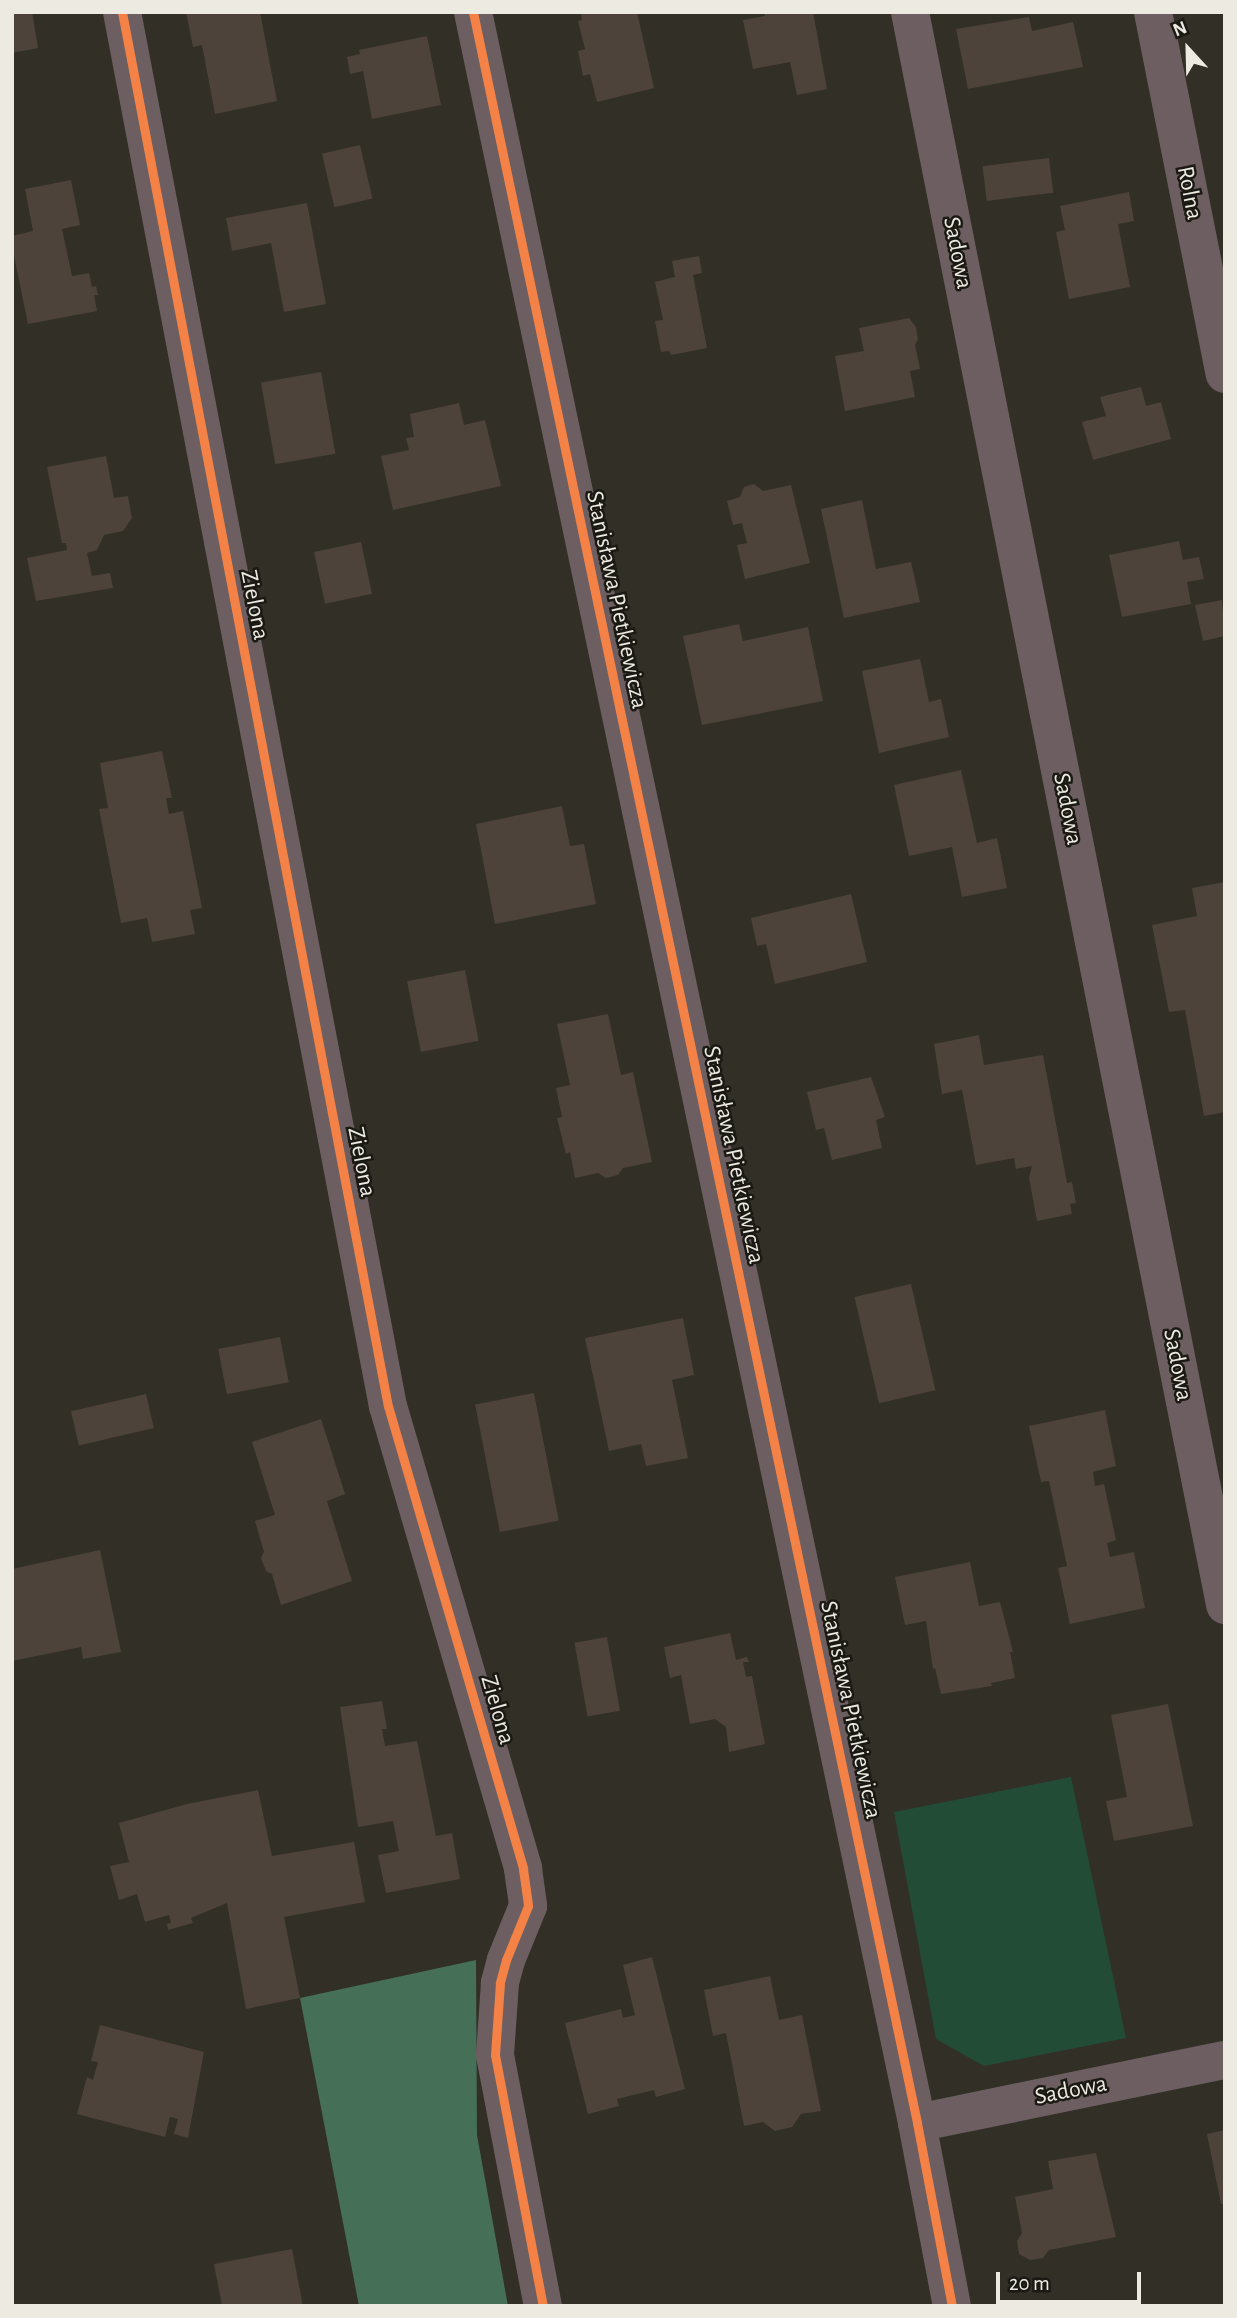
<!DOCTYPE html>
<meta charset="utf-8">
<style>
body{margin:0}
#map{position:relative;width:1237px;height:2318px;overflow:hidden;background:#322f27;font-family:"Alegreya Sans",sans-serif}
div>[style]{position:absolute}
[style*='--x']{left:calc(var(--x)*1px);top:calc(var(--y)*1px);width:calc(var(--w)*1px);rotate:calc(var(--a)*1deg)}
.green>*{inset:0;background:#234c37}
.forest>*{inset:0;background:#466f57}
.building>*{inset:0;background:#4d433b;transform-origin:0 0}
.street>*{height:38px;margin:-19px;padding:0 19px;transform-origin:19px;border-radius:19px;background:#6d5f61}
.cycleway>*{height:9px;margin:-4.5px;padding:0 4.5px;transform-origin:4.5px;border-radius:4.5px;background:#f48246}
span{translate:-50% -50%;white-space:nowrap;text-align:center;line-height:1.15;-webkit-text-stroke:5px #1b1913;paint-order:stroke}
.street-label{font-size:24px;color:#eceae1}
.frame{position:absolute;inset:0;border:14px solid #eceae1;pointer-events:none}
.north{position:absolute;left:1153px;top:14px;width:70px;height:70px;-webkit-text-stroke:5px #1b1913;paint-order:stroke;rotate:338deg;font-size:19px;font-weight:700;line-height:28px;text-align:center;color:#eceae1}
.north::after{content:'';display:block;margin:auto;width:24px;height:32px;background:#eceae1;clip-path:polygon(50% 0,100% 100%,50% 72%,0 100%)}
.scale{position:absolute;left:996px;top:2272px;width:145px;height:32px;box-sizing:border-box;border:4px solid #eceae1;border-top:0;padding-left:9px;font-size:21px;line-height:24px;white-space:nowrap;color:#eceae1;-webkit-text-stroke:5px #1b1913;paint-order:stroke}
</style>
<div id="map">
<div class="green">
<i style="clip-path:polygon(1071px 1777px,1126px 2038px,984px 2066px,936px 2039px,894px 1812px)"></i>
</div>
<div class="forest">
<i style="clip-path:polygon(476px 1960px,477px 2135px,508px 2306px,359px 2306px,300px 1998px)"></i>
</div>
<div class="building">
<i style="clip-path:polygon(12px 12px,32px 12px,38px 48px,12px 53px)"></i>
<i style="clip-path:polygon(186px 12px,260px 12px,277px 101px,215px 114px,202px 45px,193px 47px)"></i>
<i style="clip-path:polygon(581px 12px,637px 12px,654px 88px,597px 102px,590px 74px,583px 76px,578px 51px,585px 49px,578px 21px,582px 20px)"></i>
<i style="clip-path:polygon(764px 12px,813px 12px,827px 89px,797px 95px,790px 62px,753px 69px,743px 20px,765px 16px)"></i>
<i style="clip-path:polygon(1029px 17px,1032px 31px,1073px 22px,1083px 67px,968px 89px,956px 29px)"></i>
<i style="clip-path:polygon(427px 36px,441px 105px,372px 119px,363px 71px,350px 74px,347px 57px,360px 54px,359px 50px)"></i>
<i style="left:360px;top:145px;width:55px;height:39px;rotate:77deg"></i>
<i style="left:1049px;top:158px;width:35px;height:67px;rotate:83deg"></i>
<i style="clip-path:polygon(71px 180px,80px 225px,62px 229px,72px 276px,89px 273px,92px 287px,96px 286px,98px 295px,94px 295px,97px 311px,28px 324px,12px 246px,12px 236px,33px 231px,25px 189px)"></i>
<i style="clip-path:polygon(1129px 192px,1134px 221px,1118px 224px,1130px 287px,1069px 299px,1056px 232px,1065px 230px,1060px 206px)"></i>
<i style="clip-path:polygon(307px 203px,326px 304px,284px 312px,271px 243px,232px 251px,226px 218px)"></i>
<i style="clip-path:polygon(699px 256px,702px 273px,693px 275px,707px 348px,671px 355px,669px 351px,661px 352px,655px 321px,663px 320px,655px 282px,675px 277px,672px 261px)"></i>
<i style="clip-path:polygon(909px 318px,916px 327px,918px 339px,915px 345px,920px 369px,910px 371px,915px 397px,845px 411px,835px 356px,864px 351px,859px 328px)"></i>
<i style="left:321px;top:372px;width:83px;height:61px;rotate:80deg"></i>
<i style="clip-path:polygon(1141px 387px,1146px 406px,1161px 402px,1171px 439px,1093px 460px,1082px 422px,1106px 416px,1100px 397px)"></i>
<i style="clip-path:polygon(459px 403px,464px 425px,485px 420px,501px 486px,393px 510px,381px 456px,409px 450px,406px 438px,414px 437px,410px 414px)"></i>
<i style="clip-path:polygon(106px 456px,114px 498px,128px 496px,132px 518px,123px 531px,104px 535px,97px 550px,87px 553px,92px 576px,110px 573px,113px 588px,36px 601px,27px 558px,67px 550px,66px 543px,62px 543px,47px 467px)"></i>
<i style="clip-path:polygon(754px 484px,763px 491px,791px 485px,810px 563px,745px 579px,737px 545px,747px 543px,742px 523px,733px 525px,727px 501px,740px 497px,744px 487px)"></i>
<i style="clip-path:polygon(862px 500px,876px 569px,911px 562px,920px 602px,844px 618px,821px 509px)"></i>
<i style="clip-path:polygon(1179px 541px,1183px 560px,1199px 557px,1204px 579px,1187px 582px,1191px 604px,1122px 617px,1109px 555px)"></i>
<i style="left:361px;top:542px;width:53px;height:48px;rotate:78deg"></i>
<i style="clip-path:polygon(1222px 600px,1225px 636px,1203px 641px,1195px 605px)"></i>
<i style="clip-path:polygon(739px 624px,743px 641px,808px 627px,823px 701px,702px 725px,683px 636px)"></i>
<i style="clip-path:polygon(920px 659px,929px 702px,941px 699px,949px 737px,879px 753px,862px 671px)"></i>
<i style="clip-path:polygon(162px 751px,172px 798px,166px 798px,169px 814px,183px 811px,202px 908px,190px 910px,195px 934px,152px 942px,147px 918px,121px 923px,99px 809px,108px 808px,100px 763px)"></i>
<i style="clip-path:polygon(961px 770px,977px 843px,997px 838px,1007px 888px,962px 897px,952px 847px,909px 856px,894px 785px)"></i>
<i style="clip-path:polygon(562px 806px,570px 846px,584px 844px,596px 904px,495px 924px,476px 824px)"></i>
<i style="clip-path:polygon(1225px 882px,1225px 1112px,1204px 1116px,1185px 1010px,1169px 1012px,1152px 925px,1197px 916px,1192px 888px)"></i>
<i style="clip-path:polygon(851px 894px,867px 962px,775px 984px,766px 944px,757px 946px,751px 918px)"></i>
<i style="left:465px;top:970px;width:72px;height:59px;rotate:79deg"></i>
<i style="clip-path:polygon(608px 1014px,621px 1075px,633px 1072px,652px 1162px,623px 1168px,618px 1175px,606px 1178px,598px 1173px,575px 1178px,570px 1152px,566px 1154px,557px 1118px,562px 1117px,556px 1088px,570px 1085px,557px 1024px)"></i>
<i style="clip-path:polygon(979px 1035px,984px 1065px,1043px 1055px,1067px 1183px,1072px 1182px,1076px 1203px,1070px 1204px,1072px 1214px,1037px 1221px,1029px 1178px,1032px 1166px,1016px 1169px,1014px 1158px,976px 1165px,962px 1090px,942px 1094px,934px 1044px)"></i>
<i style="clip-path:polygon(871px 1077px,885px 1117px,876px 1120px,882px 1148px,832px 1160px,824px 1128px,816px 1130px,807px 1092px)"></i>
<i style="left:911px;top:1284px;width:109px;height:58px;rotate:77deg"></i>
<i style="clip-path:polygon(683px 1318px,694px 1375px,672px 1380px,688px 1458px,646px 1466px,641px 1444px,609px 1451px,585px 1338px)"></i>
<i style="left:280px;top:1337px;width:46px;height:63px;rotate:79deg"></i>
<i style="left:534px;top:1393px;width:130px;height:60px;rotate:79deg"></i>
<i style="left:146px;top:1394px;width:35px;height:77px;rotate:77deg"></i>
<i style="clip-path:polygon(1105px 1410px,1116px 1466px,1093px 1472px,1095px 1486px,1104px 1484px,1116px 1540px,1107px 1543px,1110px 1557px,1134px 1552px,1145px 1608px,1070px 1624px,1058px 1568px,1067px 1566px,1049px 1481px,1041px 1482px,1029px 1426px)"></i>
<i style="clip-path:polygon(321px 1419px,345px 1494px,327px 1501px,352px 1581px,281px 1605px,272px 1574px,266px 1571px,261px 1558px,264px 1552px,255px 1521px,275px 1515px,252px 1442px)"></i>
<i style="clip-path:polygon(100px 1550px,121px 1652px,83px 1659px,81px 1647px,12px 1661px,12px 1569px)"></i>
<i style="clip-path:polygon(970px 1562px,979px 1606px,1000px 1602px,1013px 1652px,1010px 1652px,1015px 1678px,991px 1683px,992px 1686px,941px 1694px,935px 1668px,933px 1669px,926px 1621px,905px 1625px,895px 1577px)"></i>
<i style="clip-path:polygon(730px 1633px,736px 1660px,747px 1657px,749px 1662px,743px 1662px,746px 1677px,752px 1676px,765px 1744px,729px 1752px,726px 1727px,715px 1719px,690px 1724px,681px 1675px,670px 1678px,664px 1647px)"></i>
<i style="left:607px;top:1637px;width:75px;height:33px;rotate:80deg"></i>
<i style="clip-path:polygon(382px 1701px,387px 1729px,382px 1729px,385px 1746px,417px 1741px,436px 1836px,452px 1833px,460px 1879px,386px 1893px,378px 1855px,399px 1851px,393px 1821px,358px 1827px,340px 1707px)"></i>
<i style="clip-path:polygon(1168px 1704px,1193px 1826px,1114px 1841px,1106px 1801px,1127px 1797px,1111px 1715px)"></i>
<i style="clip-path:polygon(258px 1790px,272px 1856px,354px 1842px,365px 1902px,284px 1917px,300px 1998px,246px 2009px,227px 1903px,191px 1918px,193px 1923px,168px 1930px,167px 1924px,171px 1923px,169px 1915px,145px 1922px,137px 1894px,119px 1900px,110px 1866px,129px 1862px,119px 1823px,187px 1804px)"></i>
<i style="clip-path:polygon(652px 1957px,685px 2089px,656px 2097px,654px 2090px,617px 2099px,619px 2106px,588px 2114px,565px 2023px,621px 2009px,623px 2018px,635px 2015px,623px 1965px)"></i>
<i style="clip-path:polygon(770px 1976px,779px 2020px,802px 2015px,821px 2111px,801px 2114px,792px 2127px,775px 2131px,763px 2122px,744px 2126px,726px 2033px,713px 2036px,704px 1990px)"></i>
<i style="clip-path:polygon(100px 2025px,204px 2052px,188px 2138px,174px 2134px,178px 2119px,170px 2117px,165px 2137px,77px 2114px,87px 2077px,93px 2080px,98px 2062px,91px 2061px)"></i>
<i style="clip-path:polygon(1225px 2130px,1225px 2204px,1221px 2204px,1207px 2134px)"></i>
<i style="clip-path:polygon(1096px 2153px,1116px 2237px,1049px 2250px,1043px 2258px,1030px 2260px,1019px 2254px,1017px 2241px,1022px 2233px,1015px 2197px,1053px 2189px,1048px 2161px)"></i>
<i style="clip-path:polygon(292px 2249px,303px 2306px,222px 2306px,214px 2264px)"></i>
</div>
<div class="street">
<i style="--x:122;--y:12;--w:1419;--a:79.2"></i>
<i style="--x:388;--y:1406;--w:482;--a:73.7"></i>
<i style="--x:523;--y:1869;--w:37;--a:82"></i>
<i style="--x:528;--y:1906;--w:58;--a:112.2"></i>
<i style="--x:506;--y:1960;--w:24;--a:105"></i>
<i style="--x:500;--y:1983;--w:72;--a:94"></i>
<i style="--x:495;--y:2055;--w:256;--a:79.2"></i>
<i style="--x:473;--y:12;--w:2157;--a:78.12"></i>
<i style="--x:917;--y:2123;--w:186;--a:79.2"></i>
<i style="--x:910;--y:12;--w:1624;--a:78.81"></i>
<i style="--x:1153;--y:12;--w:369;--a:78.8"></i>
<i style="--x:917;--y:2123;--w:314;--a:-11.6"></i>
</div>
<div class="cycleway">
<i style="--x:122;--y:12;--w:1419;--a:79.2"></i>
<i style="--x:388;--y:1406;--w:482;--a:73.7"></i>
<i style="--x:523;--y:1869;--w:37;--a:82"></i>
<i style="--x:528;--y:1906;--w:58;--a:112.2"></i>
<i style="--x:506;--y:1960;--w:24;--a:105"></i>
<i style="--x:500;--y:1983;--w:72;--a:94"></i>
<i style="--x:495;--y:2055;--w:256;--a:79.2"></i>
<i style="--x:473;--y:12;--w:2157;--a:78.12"></i>
<i style="--x:917;--y:2123;--w:186;--a:79.2"></i>
</div>
<div class="street-label">
<span style="left:1189px;top:193px;rotate:79deg">Rolna</span>
<span style="left:957px;top:253px;rotate:79deg">Sadowa</span>
<span style="left:616px;top:600px;rotate:78deg">Stanisława Pietkiewicza</span>
<span style="left:254px;top:605px;rotate:79deg">Zielona</span>
<span style="left:1067px;top:809px;rotate:79deg">Sadowa</span>
<span style="left:733px;top:1155px;rotate:78deg">Stanisława Pietkiewicza</span>
<span style="left:361px;top:1162px;rotate:79deg">Zielona</span>
<span style="left:1177px;top:1365px;rotate:79deg">Sadowa</span>
<span style="left:497px;top:1710px;rotate:74deg">Zielona</span>
<span style="left:850px;top:1710px;rotate:78deg">Stanisława Pietkiewicza</span>
<span style="left:1071px;top:2091px;rotate:-11deg">Sadowa</span>
</div>
<div class="frame"></div>
<div class="north">N</div>
<div class="scale">20 m</div>
</div>
